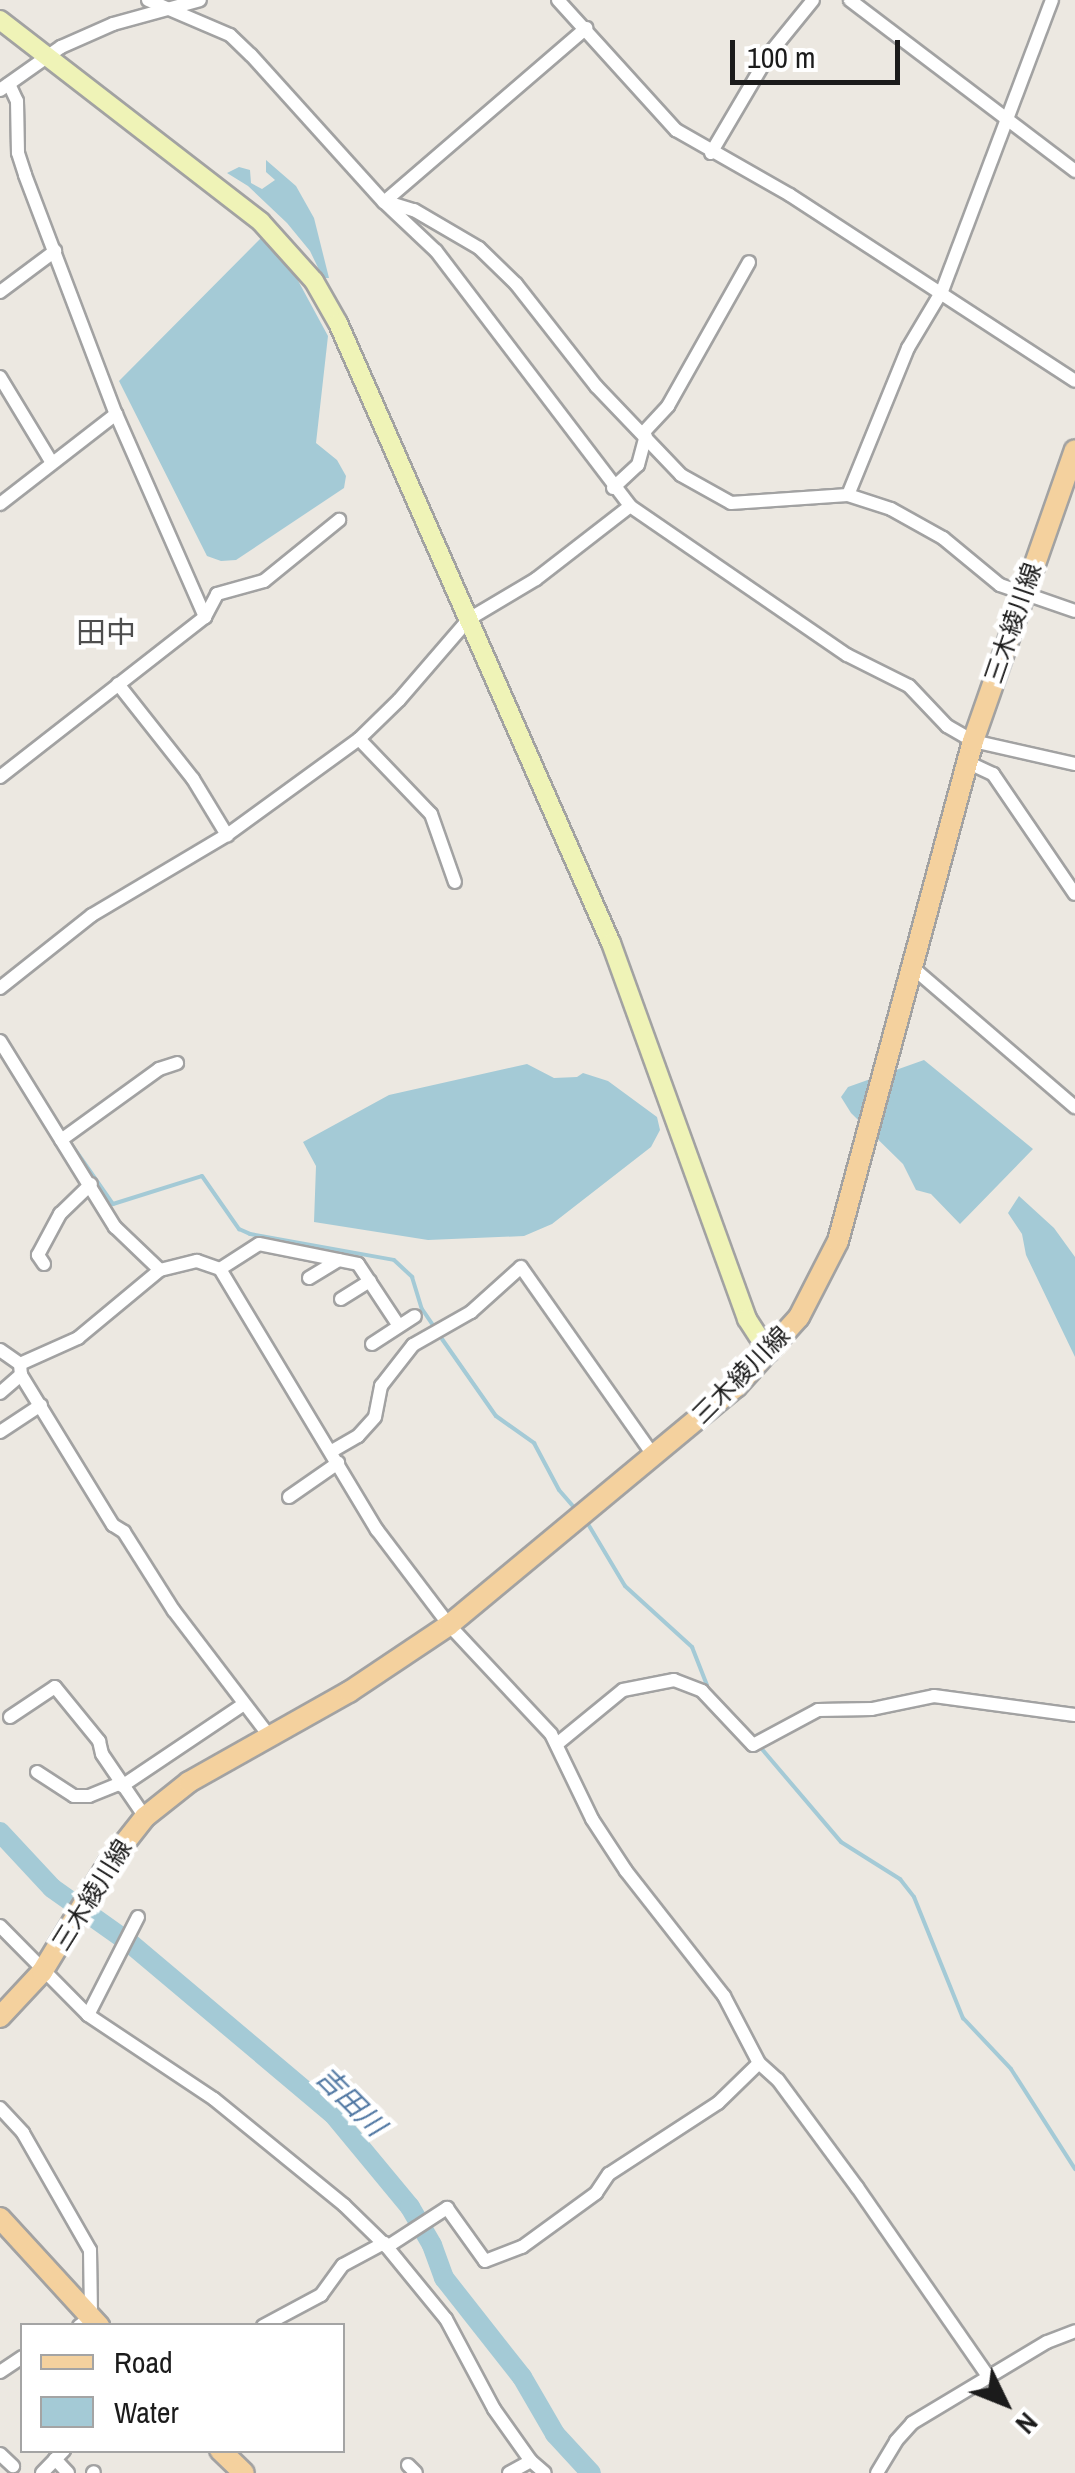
<!DOCTYPE html>
<meta charset="utf-8">
<style>
body{margin:0}
#map{position:relative;width:1075px;height:2473px;overflow:hidden;background:#ece8e1;font-family:"Archivo Narrow","Noto Sans JP",sans-serif}
div>[style]{position:absolute}
[style*='--x']{left:calc(var(--x)*1px);top:calc(var(--y)*1px);width:calc(var(--w)*1px);rotate:calc(var(--a)*1deg)}
.water>*{inset:0;background:#a4cad6}
.stream>*{height:4px;margin:-2px;padding:0 2px;transform-origin:2px;border-radius:2px;background:#a4cad6}
.river>*{height:20px;margin:-10px;padding:0 10px;transform-origin:10px;border-radius:10px;background:#a4cad6}
.roads{filter:drop-shadow(2px 0 #a2a2a2) drop-shadow(-2px 0 #a2a2a2) drop-shadow(0 2px #a2a2a2) drop-shadow(0 -2px #a2a2a2)}
.street>*{height:12px;margin:-6px;padding:0 6px;transform-origin:6px;border-radius:6px;background:#fff}
.secondary>*{height:18px;margin:-9px;padding:0 9px;transform-origin:9px;border-radius:9px;background:#eff3b7}
.primary>*{height:20px;margin:-10px;padding:0 10px;transform-origin:10px;border-radius:10px;background:#f4d19e}
span{translate:-50% -50%;white-space:nowrap;text-align:center;line-height:1.15;-webkit-text-stroke:9px #fff;paint-order:stroke}
.street-label{font-size:25px;color:#1b1b1b}
.water-label{font-size:28px;color:#5077a2;font-style:italic}
.quarter-label{font-size:30px;color:#4e4e4e}
.legend{position:absolute;left:20px;top:2323px;width:325px;height:130px;box-sizing:border-box;background:#fff;border:2px solid #a4a4a4;margin:0;padding:12px 18px;list-style:none;font-size:30px;color:#1b1b1b}
.legend li{display:flex;align-items:center;gap:20px;height:50px}
.legend b{width:50px;border:2px solid #a4a4a4}
.north{position:absolute;left:955px;top:2353px;width:100px;height:100px;-webkit-text-stroke:8px #fff;paint-order:stroke;rotate:133deg;font-size:28px;font-weight:700;line-height:40px;text-align:center;color:#1b1b1b}
.north::after{content:'';display:block;margin:auto;width:35px;height:45px;background:#1b1b1b;clip-path:polygon(50% 0,100% 100%,50% 72%,0 100%)}
.scale{position:absolute;left:730px;top:40px;width:170px;height:45px;box-sizing:border-box;border:5px solid #1b1b1b;border-top:0;padding-left:12px;font-size:30px;line-height:35px;white-space:nowrap;color:#1b1b1b;-webkit-text-stroke:8px #fff;paint-order:stroke}
</style>
<div id="map">
<div class="water">
<i style="clip-path:polygon(266px 160px,296px 186px,314px 218px,329px 278px,323px 278px,310px 251px,287px 223px,248px 186px,227px 173px,239px 167px,250px 170px,251px 183px,262px 189px,275px 180px,266px 172px)"></i>
<i style="clip-path:polygon(262px 237px,295px 275px,328px 336px,316px 443px,337px 460px,346px 476px,344px 488px,236px 560px,221px 561px,207px 556px,119px 381px)"></i>
<i style="clip-path:polygon(924px 1060px,1033px 1149px,960px 1224px,931px 1194px,916px 1190px,903px 1164px,851px 1113px,841px 1097px,848px 1087px)"></i>
<i style="clip-path:polygon(527px 1064px,554px 1078px,577px 1077px,583px 1073px,608px 1081px,657px 1117px,660px 1130px,651px 1147px,552px 1224px,524px 1236px,428px 1240px,314px 1222px,316px 1166px,303px 1142px,389px 1095px)"></i>
<i style="clip-path:polygon(1019px 1196px,1054px 1228px,1075px 1257px,1075px 1357px,1026px 1255px,1022px 1234px,1008px 1213px)"></i>
</div>
<div class="stream">
<i style="--x:69;--y:1141;--w:77;--a:55.1"></i>
<i style="--x:113;--y:1204;--w:93;--a:-17.5"></i>
<i style="--x:202;--y:1176;--w:65;--a:55.1"></i>
<i style="--x:239;--y:1229;--w:12;--a:24"></i>
<i style="--x:250;--y:1234;--w:146;--a:10.2"></i>
<i style="--x:394;--y:1260;--w:25;--a:43"></i>
<i style="--x:412;--y:1277;--w:34;--a:73"></i>
<i style="--x:422;--y:1309;--w:22;--a:56"></i>
<i style="--x:442;--y:1339;--w:94;--a:55"></i>
<i style="--x:496;--y:1416;--w:47;--a:35.4"></i>
<i style="--x:534;--y:1443;--w:53;--a:62"></i>
<i style="--x:559;--y:1490;--w:23;--a:49"></i>
<i style="--x:588;--y:1524;--w:72;--a:59.2"></i>
<i style="--x:625;--y:1586;--w:91;--a:42.3"></i>
<i style="--x:692;--y:1647;--w:41;--a:68.5"></i>
<i style="--x:761;--y:1748;--w:123;--a:49.6"></i>
<i style="--x:841;--y:1842;--w:70;--a:32.1"></i>
<i style="--x:900;--y:1879;--w:23;--a:52"></i>
<i style="--x:914;--y:1897;--w:131;--a:68"></i>
<i style="--x:963;--y:2018;--w:70;--a:46.7"></i>
<i style="--x:1011;--y:2069;--w:119;--a:57.4"></i>
</div>
<div class="river">
<i style="--x:0;--y:1832;--w:76;--a:47.1"></i>
<i style="--x:52;--y:1888;--w:97;--a:35.3"></i>
<i style="--x:131;--y:1944;--w:264;--a:40.1"></i>
<i style="--x:333;--y:2114;--w:121;--a:50.4"></i>
<i style="--x:410;--y:2207;--w:44;--a:59.9"></i>
<i style="--x:432;--y:2245;--w:35;--a:70"></i>
<i style="--x:444;--y:2278;--w:126;--a:51.8"></i>
<i style="--x:522;--y:2377;--w:66;--a:59.9"></i>
<i style="--x:555;--y:2434;--w:53;--a:47.3"></i>
</div>
<div class="roads">
<div class="street">
<i style="--x:148;--y:0;--w:89;--a:23.1"></i>
<i style="--x:230;--y:35;--w:29;--a:44"></i>
<i style="--x:251;--y:55;--w:198;--a:47.9"></i>
<i style="--x:384;--y:202;--w:71;--a:43.3"></i>
<i style="--x:436;--y:251;--w:320;--a:52.7"></i>
<i style="--x:630;--y:506;--w:263;--a:34.5"></i>
<i style="--x:847;--y:655;--w:69;--a:26.6"></i>
<i style="--x:909;--y:686;--w:55;--a:46.5"></i>
<i style="--x:947;--y:726;--w:30;--a:30"></i>
<i style="--x:973;--y:741;--w:105;--a:12.7"></i>
<i style="--x:558;--y:0;--w:176;--a:47.8"></i>
<i style="--x:676;--y:130;--w:131;--a:29.7"></i>
<i style="--x:790;--y:195;--w:340;--a:33.1"></i>
<i style="--x:850;--y:0;--w:283;--a:37.2"></i>
<i style="--x:9;--y:84;--w:19;--a:65"></i>
<i style="--x:17;--y:101;--w:52;--a:88.9"></i>
<i style="--x:18;--y:153;--w:23;--a:72"></i>
<i style="--x:25;--y:175;--w:256;--a:69.2"></i>
<i style="--x:116;--y:414;--w:222;--a:66.3"></i>
<i style="--x:0;--y:90;--w:75;--a:-35.2"></i>
<i style="--x:61;--y:47;--w:57;--a:-23.9"></i>
<i style="--x:113;--y:24;--w:90;--a:-15.4"></i>
<i style="--x:711;--y:153;--w:116;--a:-59.5"></i>
<i style="--x:770;--y:53;--w:68;--a:-50.9"></i>
<i style="--x:384;--y:202;--w:267;--a:-40.7"></i>
<i style="--x:387;--y:202;--w:28;--a:17"></i>
<i style="--x:414;--y:210;--w:75;--a:30.3"></i>
<i style="--x:479;--y:248;--w:52;--a:44.2"></i>
<i style="--x:516;--y:284;--w:130;--a:51.9"></i>
<i style="--x:596;--y:386;--w:123;--a:46.3"></i>
<i style="--x:681;--y:475;--w:57;--a:29.2"></i>
<i style="--x:731;--y:503;--w:117;--a:-3.9"></i>
<i style="--x:848;--y:495;--w:45;--a:18"></i>
<i style="--x:891;--y:509;--w:60;--a:29.1"></i>
<i style="--x:943;--y:538;--w:74;--a:39.5"></i>
<i style="--x:1000;--y:585;--w:79;--a:19.1"></i>
<i style="--x:0;--y:292;--w:69;--a:-36.7"></i>
<i style="--x:0;--y:377;--w:100;--a:58.8"></i>
<i style="--x:643;--y:433;--w:37;--a:-47"></i>
<i style="--x:668;--y:406;--w:165;--a:-60.6"></i>
<i style="--x:613;--y:488;--w:34;--a:-43"></i>
<i style="--x:638;--y:465;--w:30;--a:-75"></i>
<i style="--x:848;--y:495;--w:159;--a:-67.8"></i>
<i style="--x:908;--y:348;--w:66;--a:-59.2"></i>
<i style="--x:942;--y:291;--w:311;--a:-69.3"></i>
<i style="--x:0;--y:504;--w:147;--a:-37.8"></i>
<i style="--x:118;--y:684;--w:121;--a:51.7"></i>
<i style="--x:193;--y:779;--w:66;--a:58.7"></i>
<i style="--x:359;--y:739;--w:104;--a:46.2"></i>
<i style="--x:431;--y:814;--w:72;--a:70.6"></i>
<i style="--x:967;--y:762;--w:29;--a:25"></i>
<i style="--x:993;--y:774;--w:145;--a:55.7"></i>
<i style="--x:0;--y:777;--w:260;--a:-38"></i>
<i style="--x:205;--y:617;--w:26;--a:-62"></i>
<i style="--x:217;--y:594;--w:49;--a:-15.5"></i>
<i style="--x:264;--y:581;--w:97;--a:-39.1"></i>
<i style="--x:912;--y:967;--w:215;--a:40.7"></i>
<i style="--x:0;--y:988;--w:117;--a:-38.4"></i>
<i style="--x:92;--y:915;--w:157;--a:-30.7"></i>
<i style="--x:227;--y:835;--w:163;--a:-36"></i>
<i style="--x:359;--y:739;--w:56;--a:-44.3"></i>
<i style="--x:399;--y:700;--w:107;--a:-49.2"></i>
<i style="--x:469;--y:619;--w:78;--a:-30.8"></i>
<i style="--x:536;--y:579;--w:119;--a:-37.8"></i>
<i style="--x:0;--y:1041;--w:219;--a:58.3"></i>
<i style="--x:115;--y:1227;--w:62;--a:43.7"></i>
<i style="--x:61;--y:1140;--w:121;--a:-35.9"></i>
<i style="--x:159;--y:1069;--w:19;--a:-18"></i>
<i style="--x:44;--y:1264;--w:11;--a:-124"></i>
<i style="--x:38;--y:1255;--w:47;--a:-61.8"></i>
<i style="--x:60;--y:1214;--w:43;--a:-44.1"></i>
<i style="--x:220;--y:1269;--w:46;--a:-32.7"></i>
<i style="--x:259;--y:1244;--w:101;--a:11.4"></i>
<i style="--x:358;--y:1264;--w:74;--a:56.5"></i>
<i style="--x:309;--y:1278;--w:35;--a:-31"></i>
<i style="--x:341;--y:1299;--w:34;--a:-32"></i>
<i style="--x:372;--y:1344;--w:51;--a:-33.1"></i>
<i style="--x:0;--y:1350;--w:24;--a:35"></i>
<i style="--x:20;--y:1364;--w:11;--a:85"></i>
<i style="--x:21;--y:1375;--w:176;--a:58.5"></i>
<i style="--x:113;--y:1525;--w:13;--a:32"></i>
<i style="--x:124;--y:1532;--w:93;--a:57.7"></i>
<i style="--x:174;--y:1611;--w:158;--a:52.7"></i>
<i style="--x:20;--y:1364;--w:64;--a:-24.1"></i>
<i style="--x:78;--y:1338;--w:107;--a:-39.7"></i>
<i style="--x:160;--y:1270;--w:38;--a:-14"></i>
<i style="--x:197;--y:1261;--w:24;--a:19"></i>
<i style="--x:220;--y:1269;--w:305;--a:59"></i>
<i style="--x:377;--y:1530;--w:119;--a:52.8"></i>
<i style="--x:449;--y:1625;--w:149;--a:46.9"></i>
<i style="--x:551;--y:1734;--w:94;--a:64.2"></i>
<i style="--x:592;--y:1819;--w:62;--a:56.8"></i>
<i style="--x:626;--y:1871;--w:159;--a:51.9"></i>
<i style="--x:724;--y:1996;--w:76;--a:62.4"></i>
<i style="--x:759;--y:2063;--w:25;--a:42"></i>
<i style="--x:778;--y:2080;--w:133;--a:53.6"></i>
<i style="--x:857;--y:2187;--w:230;--a:55.3"></i>
<i style="--x:0;--y:1393;--w:28;--a:-41"></i>
<i style="--x:0;--y:1432;--w:49;--a:-33.4"></i>
<i style="--x:332;--y:1451;--w:30;--a:-30"></i>
<i style="--x:358;--y:1436;--w:25;--a:-48"></i>
<i style="--x:375;--y:1417;--w:32;--a:-79"></i>
<i style="--x:381;--y:1386;--w:52;--a:-52"></i>
<i style="--x:413;--y:1345;--w:67;--a:-29.6"></i>
<i style="--x:471;--y:1312;--w:67;--a:-42"></i>
<i style="--x:521;--y:1267;--w:231;--a:54.9"></i>
<i style="--x:289;--y:1497;--w:60;--a:-34.8"></i>
<i style="--x:10;--y:1717;--w:54;--a:-33.7"></i>
<i style="--x:55;--y:1687;--w:70;--a:50.8"></i>
<i style="--x:99;--y:1741;--w:13;--a:77"></i>
<i style="--x:102;--y:1754;--w:76;--a:55.7"></i>
<i style="--x:557;--y:1744;--w:85;--a:-39.3"></i>
<i style="--x:623;--y:1690;--w:52;--a:-11.1"></i>
<i style="--x:674;--y:1680;--w:30;--a:21"></i>
<i style="--x:702;--y:1691;--w:74;--a:46.6"></i>
<i style="--x:753;--y:1745;--w:74;--a:-28.3"></i>
<i style="--x:818;--y:1710;--w:54;--a:-1.1"></i>
<i style="--x:872;--y:1709;--w:63;--a:-11.8"></i>
<i style="--x:934;--y:1696;--w:142;--a:7.7"></i>
<i style="--x:37;--y:1772;--w:44;--a:33"></i>
<i style="--x:74;--y:1796;--w:15;--a:0"></i>
<i style="--x:89;--y:1796;--w:35;--a:-22"></i>
<i style="--x:122;--y:1786;--w:147;--a:-33.9"></i>
<i style="--x:0;--y:1926;--w:125;--a:45.3"></i>
<i style="--x:88;--y:2015;--w:151;--a:33.7"></i>
<i style="--x:214;--y:2099;--w:168;--a:39.2"></i>
<i style="--x:344;--y:2205;--w:60;--a:44.3"></i>
<i style="--x:387;--y:2247;--w:93;--a:50.7"></i>
<i style="--x:446;--y:2319;--w:102;--a:61.9"></i>
<i style="--x:494;--y:2409;--w:64;--a:54.6"></i>
<i style="--x:531;--y:2461;--w:18;--a:41"></i>
<i style="--x:88;--y:2015;--w:110;--a:-63"></i>
<i style="--x:0;--y:2108;--w:34;--a:47"></i>
<i style="--x:23;--y:2133;--w:135;--a:60.2"></i>
<i style="--x:90;--y:2250;--w:67;--a:89.1"></i>
<i style="--x:91;--y:2317;--w:15;--a:143"></i>
<i style="--x:387;--y:2247;--w:72;--a:-33"></i>
<i style="--x:447;--y:2208;--w:65;--a:54.4"></i>
<i style="--x:485;--y:2261;--w:40;--a:-21"></i>
<i style="--x:522;--y:2247;--w:92;--a:-36.1"></i>
<i style="--x:596;--y:2193;--w:23;--a:-56"></i>
<i style="--x:609;--y:2174;--w:130;--a:-33.1"></i>
<i style="--x:718;--y:2103;--w:57;--a:-44.3"></i>
<i style="--x:263;--y:2326;--w:66;--a:-28.1"></i>
<i style="--x:321;--y:2295;--w:37;--a:-54"></i>
<i style="--x:343;--y:2265;--w:47;--a:-28.2"></i>
<i style="--x:0;--y:2372;--w:27;--a:-34"></i>
<i style="--x:0;--y:2454;--w:18;--a:43"></i>
<i style="--x:55;--y:2459;--w:19;--a:47"></i>
<i style="--x:408;--y:2465;--w:11;--a:45"></i>
<i style="--x:42;--y:2473;--w:32;--a:-46"></i>
<i style="--x:93;--y:2473;--w:1;--a:-45"></i>
<i style="--x:509;--y:2473;--w:25;--a:-29"></i>
<i style="--x:877;--y:2473;--w:37;--a:-59"></i>
<i style="--x:896;--y:2441;--w:24;--a:-48"></i>
<i style="--x:912;--y:2423;--w:157;--a:-31"></i>
<i style="--x:1047;--y:2342;--w:30;--a:-21"></i>
</div>
<div class="secondary">
<i style="--x:0;--y:20;--w:330;--a:37.7"></i>
<i style="--x:261;--y:222;--w:79;--a:48.1"></i>
<i style="--x:314;--y:281;--w:48;--a:60.3"></i>
<i style="--x:338;--y:323;--w:677;--a:66.24"></i>
<i style="--x:611;--y:943;--w:400;--a:70.1"></i>
<i style="--x:747;--y:1319;--w:40;--a:57.1"></i>
</div>
<div class="primary">
<i style="--x:0;--y:2017;--w:62;--a:-47"></i>
<i style="--x:42;--y:1972;--w:127;--a:-58.6"></i>
<i style="--x:108;--y:1864;--w:60;--a:-51.8"></i>
<i style="--x:145;--y:1817;--w:56;--a:-38.5"></i>
<i style="--x:189;--y:1782;--w:184;--a:-29.4"></i>
<i style="--x:349;--y:1692;--w:120;--a:-33.8"></i>
<i style="--x:449;--y:1625;--w:373;--a:-39.7"></i>
<i style="--x:736;--y:1387;--w:94;--a:-48"></i>
<i style="--x:799;--y:1317;--w:85;--a:-62.8"></i>
<i style="--x:838;--y:1241;--w:518;--a:-74.89"></i>
<i style="--x:973;--y:741;--w:308;--a:-70.7"></i>
<i style="--x:0;--y:2218;--w:147;--a:47.5"></i>
<i style="--x:220;--y:2450;--w:33;--a:44"></i>
</div>
</div>
<div class="street-label">
<span style="left:1013px;top:623px;rotate:-71deg">三木綾川線</span>
<span style="left:741px;top:1375px;rotate:-45deg">三木綾川線</span>
<span style="left:92px;top:1895px;rotate:-58deg">三木綾川線</span>
</div>
<div class="water-label">
<span style="left:351px;top:2101px;rotate:45deg">吉田川</span>
</div>
<div class="quarter-label">
<span style="left:106px;top:632px">田中</span>
</div>
<ul class="legend">
<li><b style="height:12px;background:#f4d19e"></b>Road</li>
<li><b style="height:28px;background:#a4cad6"></b>Water</li>
</ul>
<div class="north">N</div>
<div class="scale">100 m</div>
</div>
